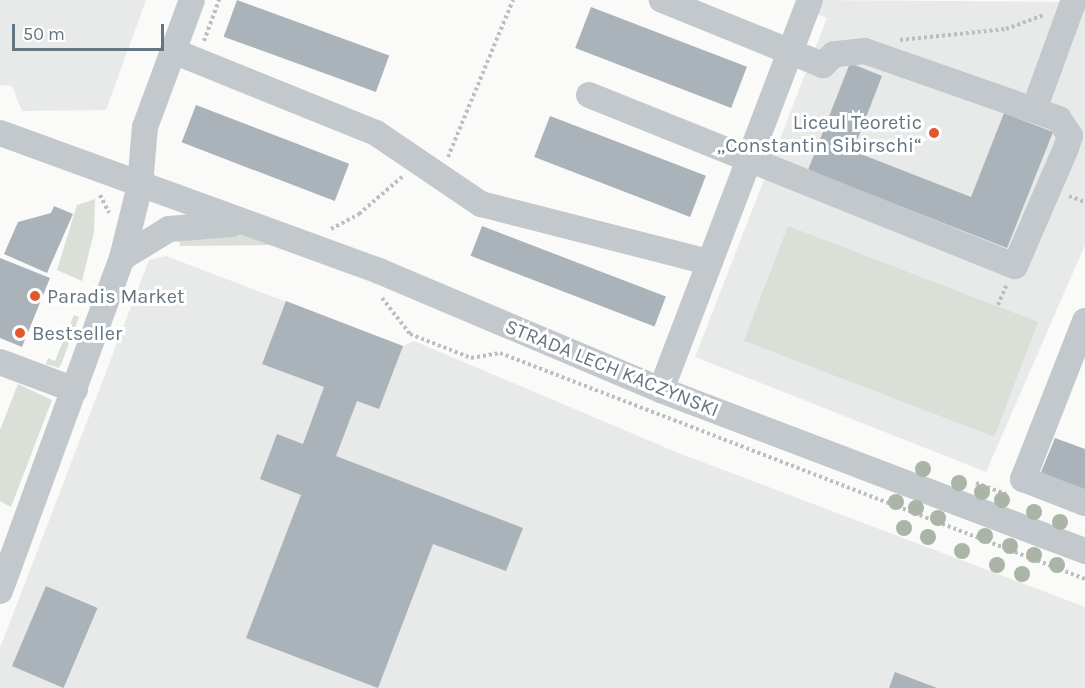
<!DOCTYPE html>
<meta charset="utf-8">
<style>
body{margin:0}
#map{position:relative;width:1085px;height:688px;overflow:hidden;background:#fafaf8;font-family:Karla,sans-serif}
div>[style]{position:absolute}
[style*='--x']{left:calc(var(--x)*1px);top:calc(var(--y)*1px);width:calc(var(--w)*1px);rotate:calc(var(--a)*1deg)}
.built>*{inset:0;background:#e8e9e9}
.green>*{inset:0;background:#dadfd7;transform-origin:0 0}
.building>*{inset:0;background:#aab3b9;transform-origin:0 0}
.path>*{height:4px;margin-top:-2px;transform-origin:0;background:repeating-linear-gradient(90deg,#bbbfc2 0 3px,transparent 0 6px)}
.minor>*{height:26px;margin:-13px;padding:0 13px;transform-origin:13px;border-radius:13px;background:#c3c8cc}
.trees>*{width:16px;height:16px;margin:-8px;border-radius:50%;background:#aab4a7}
.dots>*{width:16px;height:16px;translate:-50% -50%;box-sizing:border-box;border:3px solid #fff;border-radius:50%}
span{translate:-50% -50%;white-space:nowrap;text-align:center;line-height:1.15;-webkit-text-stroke:6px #fff;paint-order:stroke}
.poi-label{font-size:20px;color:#657683}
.right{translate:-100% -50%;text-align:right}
.left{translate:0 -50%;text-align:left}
.street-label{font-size:20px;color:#657683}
.scale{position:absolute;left:12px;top:24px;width:152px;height:27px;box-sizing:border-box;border:3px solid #657683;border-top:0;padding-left:8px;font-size:18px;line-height:21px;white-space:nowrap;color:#657683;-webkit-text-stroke:4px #fff;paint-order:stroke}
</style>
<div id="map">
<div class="built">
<i style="clip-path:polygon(0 0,146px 0,106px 110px,22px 111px,12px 86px,0 85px)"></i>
<i style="clip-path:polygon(804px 0,1085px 2px,1085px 245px,986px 472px,695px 357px,827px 18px,800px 8px)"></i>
<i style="clip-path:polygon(166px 256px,403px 346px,414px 341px,676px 452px,1085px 607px,1085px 688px,0 688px,0 648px,149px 260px)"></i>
</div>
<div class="green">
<i style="clip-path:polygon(95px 199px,94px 232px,82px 281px,57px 270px,77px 205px)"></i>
<i style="left:788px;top:226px;width:268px;height:123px;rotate:21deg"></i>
<i style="clip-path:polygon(249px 234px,269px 245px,180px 246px,178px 235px)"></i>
<i style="clip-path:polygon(74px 315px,79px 317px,62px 362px,59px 368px,46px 364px,48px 358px,55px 361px)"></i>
<i style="clip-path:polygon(18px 384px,52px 400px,11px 507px,0 501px,0 430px)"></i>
</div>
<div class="building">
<i style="left:237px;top:0;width:162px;height:39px;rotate:20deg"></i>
<i style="left:591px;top:7px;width:167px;height:44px;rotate:21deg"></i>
<i style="clip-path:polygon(850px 63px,882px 76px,853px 151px,971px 197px,1004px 113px,1053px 132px,1007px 248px,808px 170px)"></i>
<i style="left:196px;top:105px;width:164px;height:40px;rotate:21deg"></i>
<i style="left:550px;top:116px;width:167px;height:44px;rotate:21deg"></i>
<i style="clip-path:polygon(54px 206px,73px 214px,47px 273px,4px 254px,18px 222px,51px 213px)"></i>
<i style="left:482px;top:226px;width:197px;height:32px;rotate:21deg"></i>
<i style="clip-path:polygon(0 258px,50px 278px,22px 347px,0 338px)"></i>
<i style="clip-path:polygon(286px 301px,403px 346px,379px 409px,357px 401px,336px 456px,523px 528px,506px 571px,433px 544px,378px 688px,246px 638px,301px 495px,260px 479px,277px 434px,303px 444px,324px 387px,262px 364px)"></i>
<i style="clip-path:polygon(1055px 438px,1085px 449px,1085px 495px,1039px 477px)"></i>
<i style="left:46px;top:586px;width:56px;height:87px;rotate:23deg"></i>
<i style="clip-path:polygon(895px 672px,937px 688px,889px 688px)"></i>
</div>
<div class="path">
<i style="--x:900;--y:40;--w:107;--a:-5.9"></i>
<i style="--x:1006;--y:29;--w:40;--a:-20.2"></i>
<i style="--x:204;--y:41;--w:44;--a:-69.9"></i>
<i style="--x:448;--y:157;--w:170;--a:-67.5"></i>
<i style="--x:100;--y:195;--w:20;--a:63"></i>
<i style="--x:1069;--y:196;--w:17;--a:21"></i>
<i style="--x:331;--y:229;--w:32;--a:-28"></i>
<i style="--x:359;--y:214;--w:57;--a:-40.7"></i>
<i style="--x:382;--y:298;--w:46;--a:52.1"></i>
<i style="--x:410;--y:334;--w:66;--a:21.5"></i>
<i style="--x:471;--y:358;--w:29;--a:-10"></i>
<i style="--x:500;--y:353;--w:627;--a:21.12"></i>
<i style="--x:998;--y:305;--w:21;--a:-67"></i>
<i style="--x:976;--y:483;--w:32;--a:20"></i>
</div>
<div class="minor">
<i style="--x:173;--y:51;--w:219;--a:22"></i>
<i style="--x:376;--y:133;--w:127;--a:34.1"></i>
<i style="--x:481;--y:204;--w:235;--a:14.3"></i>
<i style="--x:589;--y:95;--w:459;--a:21.9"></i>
<i style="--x:1015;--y:266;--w:129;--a:-66.6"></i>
<i style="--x:1066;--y:148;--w:13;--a:-72"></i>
<i style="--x:1070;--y:136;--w:20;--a:-123"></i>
<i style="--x:1059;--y:119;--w:206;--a:-160.7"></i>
<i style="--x:865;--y:51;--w:31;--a:174"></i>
<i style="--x:834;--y:54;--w:16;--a:135"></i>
<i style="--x:823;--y:65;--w:174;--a:-158"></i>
<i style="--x:1035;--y:107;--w:114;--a:-70"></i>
<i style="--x:0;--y:133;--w:403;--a:20"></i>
<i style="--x:379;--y:271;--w:306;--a:22.9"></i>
<i style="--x:661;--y:390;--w:454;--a:20.8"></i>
<i style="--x:122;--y:258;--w:55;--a:-31.7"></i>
<i style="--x:169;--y:229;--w:63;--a:-4.5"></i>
<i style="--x:1085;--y:321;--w:170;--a:111.4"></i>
<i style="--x:1023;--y:479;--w:66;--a:21.2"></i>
<i style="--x:0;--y:362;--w:80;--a:20.5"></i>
<i style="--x:661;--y:390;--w:417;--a:-69.1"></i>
<i style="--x:0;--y:591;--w:355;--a:-69.9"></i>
<i style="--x:122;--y:258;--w:75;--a:-76.1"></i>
<i style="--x:140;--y:185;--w:58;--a:-85.1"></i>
<i style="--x:145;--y:127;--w:135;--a:-69.7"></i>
</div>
<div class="trees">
<i style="left:923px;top:469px"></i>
<i style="left:959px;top:483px"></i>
<i style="left:982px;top:492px"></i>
<i style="left:1002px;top:500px"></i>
<i style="left:896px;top:502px"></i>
<i style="left:916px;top:508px"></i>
<i style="left:1034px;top:512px"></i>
<i style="left:938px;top:518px"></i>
<i style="left:1060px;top:522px"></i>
<i style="left:904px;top:528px"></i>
<i style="left:985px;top:536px"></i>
<i style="left:928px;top:537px"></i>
<i style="left:1010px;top:546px"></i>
<i style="left:962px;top:551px"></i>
<i style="left:1034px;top:555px"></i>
<i style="left:997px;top:565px"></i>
<i style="left:1057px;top:565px"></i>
<i style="left:1022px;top:574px"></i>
</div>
<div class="dots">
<i style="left:934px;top:133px;background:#e4572e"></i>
<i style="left:35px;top:296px;background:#e4572e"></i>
<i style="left:20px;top:333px;background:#e4572e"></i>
</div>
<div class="poi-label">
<span class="right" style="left:922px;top:134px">Liceul Teoretic<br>„Constantin Sibirschi“</span>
<span class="left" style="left:47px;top:296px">Paradis Market</span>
<span class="left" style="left:32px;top:333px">Bestseller</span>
</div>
<div class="street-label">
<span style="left:612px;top:368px;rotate:22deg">STRADA LECH KACZYNSKI</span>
</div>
<div class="scale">50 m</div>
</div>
